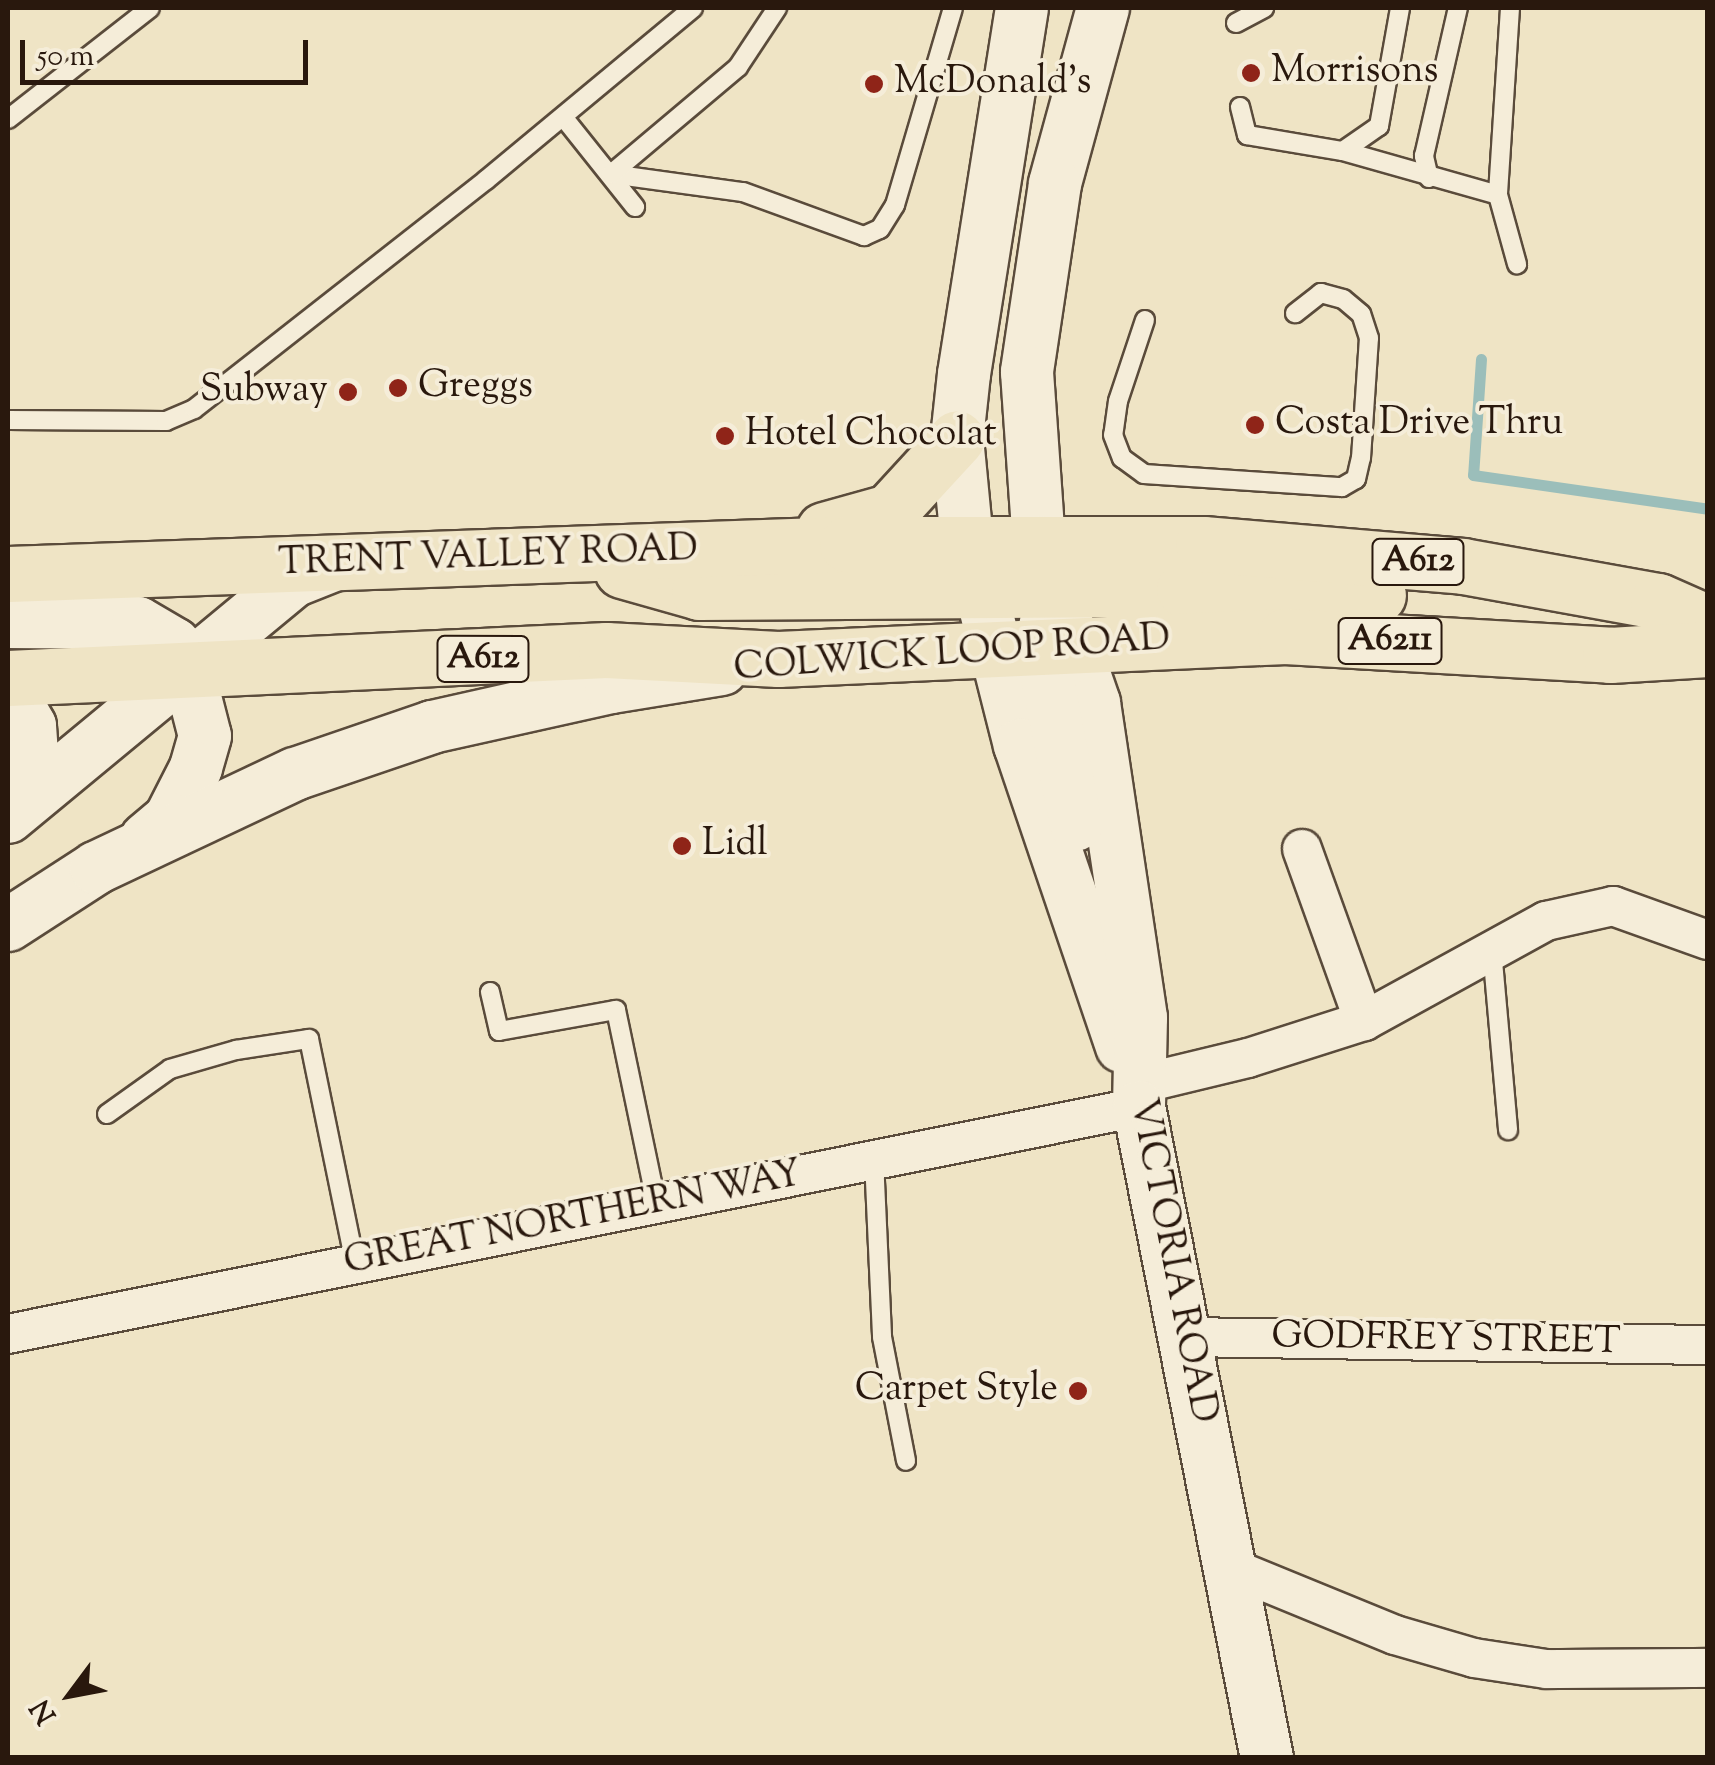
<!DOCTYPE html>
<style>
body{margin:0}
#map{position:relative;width:1715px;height:1765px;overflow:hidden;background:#efe4c5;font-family:"Sorts Mill Goudy",serif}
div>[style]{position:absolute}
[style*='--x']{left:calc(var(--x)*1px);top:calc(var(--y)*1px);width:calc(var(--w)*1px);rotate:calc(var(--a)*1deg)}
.stream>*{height:11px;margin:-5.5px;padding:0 5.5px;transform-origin:5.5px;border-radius:5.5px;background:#9bbeba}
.roads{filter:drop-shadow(2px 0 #5a4b3b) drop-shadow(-2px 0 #5a4b3b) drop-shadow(0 2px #5a4b3b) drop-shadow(0 -2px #5a4b3b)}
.lane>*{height:18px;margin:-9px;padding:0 9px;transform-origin:9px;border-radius:9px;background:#f5edd9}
.street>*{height:38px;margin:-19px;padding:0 19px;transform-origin:19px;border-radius:19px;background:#f5edd9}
.secondary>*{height:52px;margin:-26px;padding:0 26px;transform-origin:26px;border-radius:26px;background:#f5edd9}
.primary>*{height:55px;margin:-27.5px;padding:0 27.5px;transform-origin:27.5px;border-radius:27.5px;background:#efe4c5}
.dots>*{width:28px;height:28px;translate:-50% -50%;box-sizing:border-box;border:5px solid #f5edd9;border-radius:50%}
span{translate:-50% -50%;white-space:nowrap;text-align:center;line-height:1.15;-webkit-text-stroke:8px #f5edd9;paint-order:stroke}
.shield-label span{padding:2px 8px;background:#f5edd9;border:2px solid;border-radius:8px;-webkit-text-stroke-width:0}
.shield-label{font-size:35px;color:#29180d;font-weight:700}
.poi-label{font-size:38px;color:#29180d}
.left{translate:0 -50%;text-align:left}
.right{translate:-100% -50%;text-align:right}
.street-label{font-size:38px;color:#29180d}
.frame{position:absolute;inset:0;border:10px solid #29180d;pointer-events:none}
.north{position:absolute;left:20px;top:1645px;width:100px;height:100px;-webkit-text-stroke:8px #f5edd9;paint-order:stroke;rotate:238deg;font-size:28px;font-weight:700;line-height:40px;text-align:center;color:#29180d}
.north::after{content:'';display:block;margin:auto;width:35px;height:45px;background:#29180d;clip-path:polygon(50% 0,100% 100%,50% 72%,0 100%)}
.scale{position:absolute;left:20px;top:40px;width:288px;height:45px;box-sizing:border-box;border:5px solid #29180d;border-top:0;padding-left:12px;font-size:30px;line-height:35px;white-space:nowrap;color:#29180d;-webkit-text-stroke:8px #f5edd9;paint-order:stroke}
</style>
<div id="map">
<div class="stream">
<i style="--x:1481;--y:359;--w:116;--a:93.9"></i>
<i style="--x:1473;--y:475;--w:237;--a:8.2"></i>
</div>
<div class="roads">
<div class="lane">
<i style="--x:1510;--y:8;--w:187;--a:93.7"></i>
<i style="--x:1498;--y:195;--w:72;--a:74.6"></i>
<i style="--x:1236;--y:23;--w:32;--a:-28"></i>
<i style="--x:1240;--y:107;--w:29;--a:76"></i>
<i style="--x:1247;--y:135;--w:97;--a:9.5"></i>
<i style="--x:1343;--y:151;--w:161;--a:15.8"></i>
<i style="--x:564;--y:118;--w:114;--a:51.4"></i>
<i style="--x:8;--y:119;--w:180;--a:-38"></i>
<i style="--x:1343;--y:151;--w:44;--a:-34.8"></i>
<i style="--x:1379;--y:126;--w:120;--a:-79.9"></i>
<i style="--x:611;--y:174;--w:133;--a:7.8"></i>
<i style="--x:743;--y:192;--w:129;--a:20"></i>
<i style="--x:864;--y:236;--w:17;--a:-24"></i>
<i style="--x:880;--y:229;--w:28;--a:-58"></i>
<i style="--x:895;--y:205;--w:205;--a:-73.6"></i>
<i style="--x:611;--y:174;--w:166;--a:-40.1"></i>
<i style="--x:738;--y:67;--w:71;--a:-56.5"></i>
<i style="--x:1429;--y:178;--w:23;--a:-103"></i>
<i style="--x:1424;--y:156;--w:152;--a:-77.1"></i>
<i style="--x:1145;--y:320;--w:85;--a:108.4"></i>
<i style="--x:1118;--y:401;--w:34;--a:98"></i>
<i style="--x:1113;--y:435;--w:25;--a:69"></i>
<i style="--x:1122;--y:458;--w:27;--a:36"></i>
<i style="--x:1144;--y:474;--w:198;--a:3.8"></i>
<i style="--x:1342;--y:487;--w:16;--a:-30"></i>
<i style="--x:1356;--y:479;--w:22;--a:-77"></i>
<i style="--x:1361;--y:458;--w:120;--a:-86.2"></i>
<i style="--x:1369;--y:338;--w:25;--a:-108"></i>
<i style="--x:1361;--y:314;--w:23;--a:-140"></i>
<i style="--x:1343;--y:299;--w:23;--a:-165"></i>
<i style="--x:1321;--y:293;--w:33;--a:142"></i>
<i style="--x:8;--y:420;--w:158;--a:0.4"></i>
<i style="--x:166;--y:421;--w:30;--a:-23"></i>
<i style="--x:194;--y:409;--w:371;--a:-38.1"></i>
<i style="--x:486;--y:180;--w:269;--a:-39.7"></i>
<i style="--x:1492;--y:950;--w:181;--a:84.9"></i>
<i style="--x:490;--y:992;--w:40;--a:77"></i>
<i style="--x:499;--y:1031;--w:119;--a:-10.2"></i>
<i style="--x:616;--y:1010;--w:196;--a:78.2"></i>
<i style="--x:107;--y:1114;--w:77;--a:-35.5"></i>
<i style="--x:170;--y:1069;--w:69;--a:-16.1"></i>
<i style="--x:236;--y:1050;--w:74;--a:-8.6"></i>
<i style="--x:309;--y:1039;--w:229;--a:78.4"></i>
<i style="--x:874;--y:1159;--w:178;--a:87.4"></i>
<i style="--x:882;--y:1337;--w:126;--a:79"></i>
</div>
<div class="street">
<i style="--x:1302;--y:849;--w:183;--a:70.2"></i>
<i style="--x:1136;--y:1085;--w:115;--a:-13.6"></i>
<i style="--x:1248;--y:1058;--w:122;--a:-17.7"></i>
<i style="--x:1364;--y:1021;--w:208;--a:-28.8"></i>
<i style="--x:1546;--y:921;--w:69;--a:-12.6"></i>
<i style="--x:1613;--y:906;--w:101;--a:19.7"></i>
<i style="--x:8;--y:1334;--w:1154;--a:-11.35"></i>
<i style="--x:1185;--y:1337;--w:523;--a:0.88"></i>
<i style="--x:1229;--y:1567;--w:179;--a:22.3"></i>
<i style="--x:1395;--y:1635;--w:82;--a:16.2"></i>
<i style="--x:1474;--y:1658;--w:73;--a:8.7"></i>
<i style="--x:1546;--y:1669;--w:162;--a:-0.4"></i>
</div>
<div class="secondary">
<i style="--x:1022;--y:8;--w:371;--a:99"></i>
<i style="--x:964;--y:374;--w:64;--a:96.2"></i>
<i style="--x:957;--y:438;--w:94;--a:84.5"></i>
<i style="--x:966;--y:532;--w:220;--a:75.8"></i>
<i style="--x:1020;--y:745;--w:318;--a:71.3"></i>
<i style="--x:1103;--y:8;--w:182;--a:105.3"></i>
<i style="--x:1055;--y:184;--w:190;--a:98.5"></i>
<i style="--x:1027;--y:372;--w:171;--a:86"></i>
<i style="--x:1039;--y:543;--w:169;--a:71"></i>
<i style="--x:1094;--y:703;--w:318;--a:81.5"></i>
<i style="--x:1141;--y:1018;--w:89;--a:91.3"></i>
<i style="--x:1139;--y:1107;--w:663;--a:78.88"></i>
<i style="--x:1048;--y:613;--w:34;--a:102"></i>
<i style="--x:1041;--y:646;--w:182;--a:78.9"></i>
<i style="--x:8;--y:622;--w:130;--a:0.4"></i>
<i style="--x:138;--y:623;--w:42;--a:30.3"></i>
<i style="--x:174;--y:644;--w:30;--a:62"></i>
<i style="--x:188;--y:670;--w:68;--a:75.6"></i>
<i style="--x:205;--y:736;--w:33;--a:106"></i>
<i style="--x:196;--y:768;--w:57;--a:117"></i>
<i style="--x:170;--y:819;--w:31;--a:140"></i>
<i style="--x:8;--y:688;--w:44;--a:59.9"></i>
<i style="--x:30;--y:726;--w:31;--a:86"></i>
<i style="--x:32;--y:757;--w:51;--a:118.1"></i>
<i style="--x:8;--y:817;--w:370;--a:-39.6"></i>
<i style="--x:293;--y:581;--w:46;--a:-21.6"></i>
<i style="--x:8;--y:925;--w:105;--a:-32.9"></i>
<i style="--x:96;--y:868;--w:220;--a:-25.3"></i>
<i style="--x:295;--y:774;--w:145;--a:-18.9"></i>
<i style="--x:432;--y:727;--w:183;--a:-12.6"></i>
<i style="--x:611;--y:687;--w:112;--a:-9.2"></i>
</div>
<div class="primary">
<i style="--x:824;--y:530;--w:67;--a:-15.5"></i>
<i style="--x:889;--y:512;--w:100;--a:-47.4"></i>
<i style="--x:622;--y:570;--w:80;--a:15.9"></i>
<i style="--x:699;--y:592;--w:485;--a:-0.4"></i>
<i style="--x:1184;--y:589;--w:194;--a:1.8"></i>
<i style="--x:8;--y:574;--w:840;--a:-2.05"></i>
<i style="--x:847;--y:544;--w:356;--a:0"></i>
<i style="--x:1203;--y:544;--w:261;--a:4.8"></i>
<i style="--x:1463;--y:566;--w:198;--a:10.2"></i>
<i style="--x:1658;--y:601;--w:55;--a:23.7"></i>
<i style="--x:8;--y:678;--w:599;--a:-2.68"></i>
<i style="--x:606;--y:650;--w:172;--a:3"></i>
<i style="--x:778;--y:659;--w:508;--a:-2.6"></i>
<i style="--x:1285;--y:636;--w:326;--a:3.3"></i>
<i style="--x:1610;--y:655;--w:98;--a:-3.5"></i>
</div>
</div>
<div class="dots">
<i style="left:1251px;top:73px;background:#8f2418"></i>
<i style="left:874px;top:84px;background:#8f2418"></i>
<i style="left:398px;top:388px;background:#8f2418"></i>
<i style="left:348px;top:392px;background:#8f2418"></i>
<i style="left:1255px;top:425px;background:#8f2418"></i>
<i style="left:725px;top:436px;background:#8f2418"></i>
<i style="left:682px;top:846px;background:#8f2418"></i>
<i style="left:1078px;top:1391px;background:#8f2418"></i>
</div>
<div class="shield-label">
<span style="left:1418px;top:562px">A612</span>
<span style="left:1390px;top:641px">A6211</span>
<span style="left:483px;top:659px">A612</span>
</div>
<div class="poi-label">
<span class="left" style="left:1271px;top:73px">Morrisons</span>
<span class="left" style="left:894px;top:84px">McDonald's</span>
<span class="left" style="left:418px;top:388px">Greggs</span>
<span class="right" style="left:328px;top:392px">Subway</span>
<span class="left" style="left:1275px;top:425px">Costa Drive Thru</span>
<span class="left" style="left:745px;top:436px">Hotel Chocolat</span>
<span class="left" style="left:702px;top:846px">Lidl</span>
<span class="right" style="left:1058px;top:1391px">Carpet Style</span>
</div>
<div class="street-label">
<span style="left:488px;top:558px;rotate:-2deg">TRENT VALLEY ROAD</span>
<span style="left:952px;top:655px;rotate:-4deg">COLWICK LOOP ROAD</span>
<span style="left:573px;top:1220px;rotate:-11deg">GREAT NORTHERN WAY</span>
<span style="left:1171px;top:1261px;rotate:79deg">VICTORIA ROAD</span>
<span style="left:1446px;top:1341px;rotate:1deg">GODFREY STREET</span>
</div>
<div class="frame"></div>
<div class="north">N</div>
<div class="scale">50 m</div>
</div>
